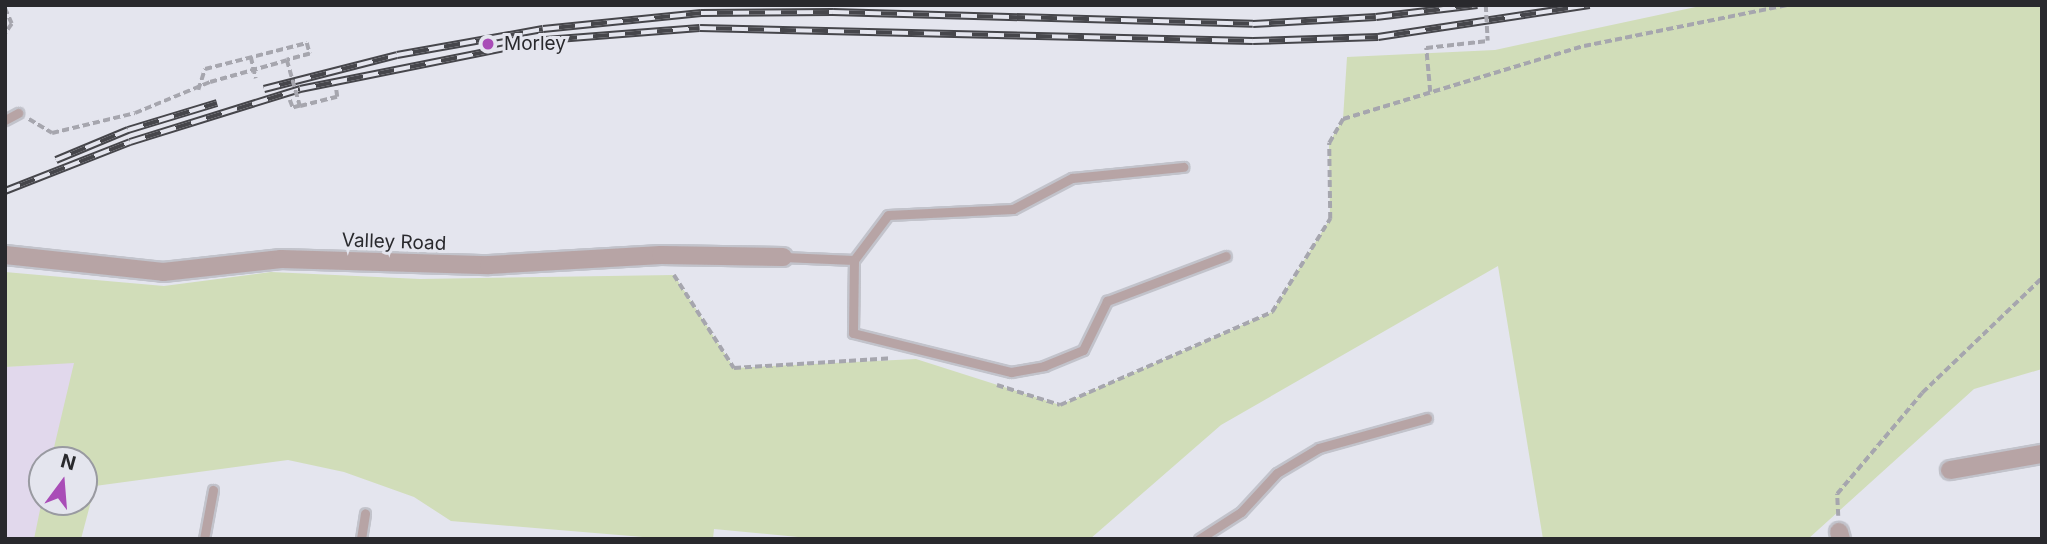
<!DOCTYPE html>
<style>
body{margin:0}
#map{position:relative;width:2047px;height:544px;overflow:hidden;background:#e4e5ee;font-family:Inter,sans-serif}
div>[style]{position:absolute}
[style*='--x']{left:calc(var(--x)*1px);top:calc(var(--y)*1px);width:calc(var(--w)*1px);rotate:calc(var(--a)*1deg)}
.industrial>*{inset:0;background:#e1d8ec}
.green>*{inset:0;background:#d1ddb9}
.path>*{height:3.5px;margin-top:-1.75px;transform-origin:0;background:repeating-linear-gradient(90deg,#a6a6ae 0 7px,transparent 0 10.5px)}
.roads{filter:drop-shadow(2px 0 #c2c3cb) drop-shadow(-2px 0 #c2c3cb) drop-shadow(0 2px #c2c3cb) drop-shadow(0 -2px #c2c3cb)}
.service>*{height:9px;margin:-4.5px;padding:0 4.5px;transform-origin:4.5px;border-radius:4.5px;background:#b7a4a5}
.minor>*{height:18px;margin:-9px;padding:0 9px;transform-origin:9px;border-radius:9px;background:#b7a4a5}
.rail>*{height:8px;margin-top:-4px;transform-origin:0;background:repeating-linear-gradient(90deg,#e4e5ee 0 16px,#46464b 0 32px);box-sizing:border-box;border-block:2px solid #46464b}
.path-bridge>*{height:3.5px;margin-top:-1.75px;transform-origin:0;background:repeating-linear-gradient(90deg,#a6a6ae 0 7px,transparent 0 10.5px)}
.dots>*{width:19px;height:19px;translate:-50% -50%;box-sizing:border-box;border:4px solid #e4e5ee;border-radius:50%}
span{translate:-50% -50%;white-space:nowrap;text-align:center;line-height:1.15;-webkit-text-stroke:6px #e4e5ee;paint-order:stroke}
.poi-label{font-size:19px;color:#29292d}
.left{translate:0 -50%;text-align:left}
.street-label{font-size:19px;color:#29292d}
.frame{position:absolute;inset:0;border:7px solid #29292d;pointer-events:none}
.north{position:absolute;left:28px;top:446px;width:70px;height:70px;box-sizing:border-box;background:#e4e5ee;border:2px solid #999aa1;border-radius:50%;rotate:16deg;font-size:19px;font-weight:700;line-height:28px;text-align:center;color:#29292d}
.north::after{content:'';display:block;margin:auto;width:24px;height:32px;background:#a94db7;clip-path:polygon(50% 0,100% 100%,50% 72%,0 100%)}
</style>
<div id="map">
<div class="industrial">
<i style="clip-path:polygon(75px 362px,53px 460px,42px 460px,42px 502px,35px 539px,5px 539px,5px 367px)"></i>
</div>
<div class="green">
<i style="clip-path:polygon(1705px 5px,2042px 5px,2042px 369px,1974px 389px,1808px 539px,1543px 539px,1498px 266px,1221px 425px,1090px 539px,819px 539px,714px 529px,713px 539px,667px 539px,451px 521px,414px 497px,344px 472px,288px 460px,95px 486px,81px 539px,34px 539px,42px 500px,84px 502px,84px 460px,51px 460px,74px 363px,5px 367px,5px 272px,164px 286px,271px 272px,420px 279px,674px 275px,734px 368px,916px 359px,1060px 405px,1272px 312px,1330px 219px,1329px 143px,1343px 119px,1347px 57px,1495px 50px)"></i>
</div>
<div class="path">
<i style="--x:5;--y:8;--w:17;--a:66"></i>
<i style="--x:12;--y:24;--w:12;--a:125"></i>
<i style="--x:251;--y:57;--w:22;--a:77"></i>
<i style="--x:198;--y:90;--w:22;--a:-72"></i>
<i style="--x:205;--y:69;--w:105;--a:-14.3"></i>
<i style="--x:307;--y:43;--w:11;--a:75"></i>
<i style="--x:310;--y:54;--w:24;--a:165"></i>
<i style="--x:1430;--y:92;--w:44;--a:-95.2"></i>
<i style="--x:1426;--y:48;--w:62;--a:-6.4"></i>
<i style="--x:290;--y:100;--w:9;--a:69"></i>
<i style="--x:300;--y:106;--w:38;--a:-14"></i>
<i style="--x:337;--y:97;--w:7;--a:-98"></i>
<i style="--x:29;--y:119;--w:27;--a:31"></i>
<i style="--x:52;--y:133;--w:85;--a:-13.5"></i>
<i style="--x:135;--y:113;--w:81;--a:-22.5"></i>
<i style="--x:210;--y:82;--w:74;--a:-15.7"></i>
<i style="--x:674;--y:275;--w:111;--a:57.2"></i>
<i style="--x:734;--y:368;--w:157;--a:-3.6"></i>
<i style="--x:997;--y:385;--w:66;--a:17.6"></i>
<i style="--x:1060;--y:405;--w:232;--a:-23.7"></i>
<i style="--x:1272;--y:312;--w:110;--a:-58.1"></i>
<i style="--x:1330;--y:219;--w:76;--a:-90.8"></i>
<i style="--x:1329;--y:143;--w:28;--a:-60"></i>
<i style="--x:1343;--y:119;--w:252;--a:-16.9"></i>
<i style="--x:1584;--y:46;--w:207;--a:-11.4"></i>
<i style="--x:1838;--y:516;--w:22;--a:-93"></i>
<i style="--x:1837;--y:494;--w:132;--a:-49.9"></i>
<i style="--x:1922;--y:393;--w:166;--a:-43.8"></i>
</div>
<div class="roads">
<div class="service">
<i style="--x:5;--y:120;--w:15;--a:-28"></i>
<i style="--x:783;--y:257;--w:71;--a:2.4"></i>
<i style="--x:854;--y:260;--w:56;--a:-52.9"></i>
<i style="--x:888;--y:215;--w:125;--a:-2.7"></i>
<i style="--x:1013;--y:209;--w:67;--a:-27.7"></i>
<i style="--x:1072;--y:178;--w:112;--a:-5.7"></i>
<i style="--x:854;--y:260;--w:73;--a:90.8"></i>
<i style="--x:853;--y:333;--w:163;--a:13.9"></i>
<i style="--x:1011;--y:372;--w:34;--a:-10"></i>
<i style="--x:1044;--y:366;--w:42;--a:-22.3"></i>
<i style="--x:1083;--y:350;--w:55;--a:-63.9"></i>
<i style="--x:1107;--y:301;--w:127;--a:-20.7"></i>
<i style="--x:204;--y:539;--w:50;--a:-79.6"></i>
<i style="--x:361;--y:539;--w:26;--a:-81"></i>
<i style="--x:1199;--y:539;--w:50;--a:-32.7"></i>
<i style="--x:1241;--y:512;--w:53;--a:-47.3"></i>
<i style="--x:1277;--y:473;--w:49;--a:-30.8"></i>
<i style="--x:1319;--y:448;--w:112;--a:-15.5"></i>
</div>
<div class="minor">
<i style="--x:5;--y:255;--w:159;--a:6.1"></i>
<i style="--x:163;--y:272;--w:119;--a:-6.3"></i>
<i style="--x:281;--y:259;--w:208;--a:1.7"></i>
<i style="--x:489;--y:265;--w:172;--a:-3.3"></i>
<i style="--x:661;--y:255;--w:122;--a:0.9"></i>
<i style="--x:1950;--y:470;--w:93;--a:-9.9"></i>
<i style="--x:1839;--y:532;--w:7;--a:74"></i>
</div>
</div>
<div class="rail">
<i style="--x:264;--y:89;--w:137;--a:-14.3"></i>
<i style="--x:397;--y:55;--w:148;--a:-10.1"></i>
<i style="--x:543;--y:29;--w:159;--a:-5.8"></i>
<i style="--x:701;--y:13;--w:132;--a:-0.4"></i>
<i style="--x:833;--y:12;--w:420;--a:1.6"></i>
<i style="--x:1253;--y:24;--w:123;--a:-3.3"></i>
<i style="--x:1376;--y:17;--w:102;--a:-6.8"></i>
<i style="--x:56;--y:160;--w:78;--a:-22.6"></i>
<i style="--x:128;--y:130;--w:93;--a:-16.9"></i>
<i style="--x:5;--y:191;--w:134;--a:-21.4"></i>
<i style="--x:130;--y:142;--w:178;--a:-17.3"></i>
<i style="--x:300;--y:89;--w:250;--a:-11.3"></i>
<i style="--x:545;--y:40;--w:155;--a:-4.4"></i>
<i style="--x:700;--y:28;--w:553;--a:1.35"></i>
<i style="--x:1253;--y:41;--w:125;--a:-1.8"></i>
<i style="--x:1378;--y:37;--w:214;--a:-8.6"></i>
</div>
<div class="path-bridge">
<i style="--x:1486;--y:5;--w:36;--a:87"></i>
<i style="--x:281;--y:62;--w:6;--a:-18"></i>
<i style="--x:287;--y:60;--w:48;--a:74.2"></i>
<i style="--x:300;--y:106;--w:7;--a:164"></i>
</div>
<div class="dots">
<i style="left:488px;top:44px;background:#a94db7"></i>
</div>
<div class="poi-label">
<span class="left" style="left:504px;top:44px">Morley</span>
</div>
<div class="street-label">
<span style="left:394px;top:242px;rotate:2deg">Valley Road</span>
</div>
<div class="frame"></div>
<div class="north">N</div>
</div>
